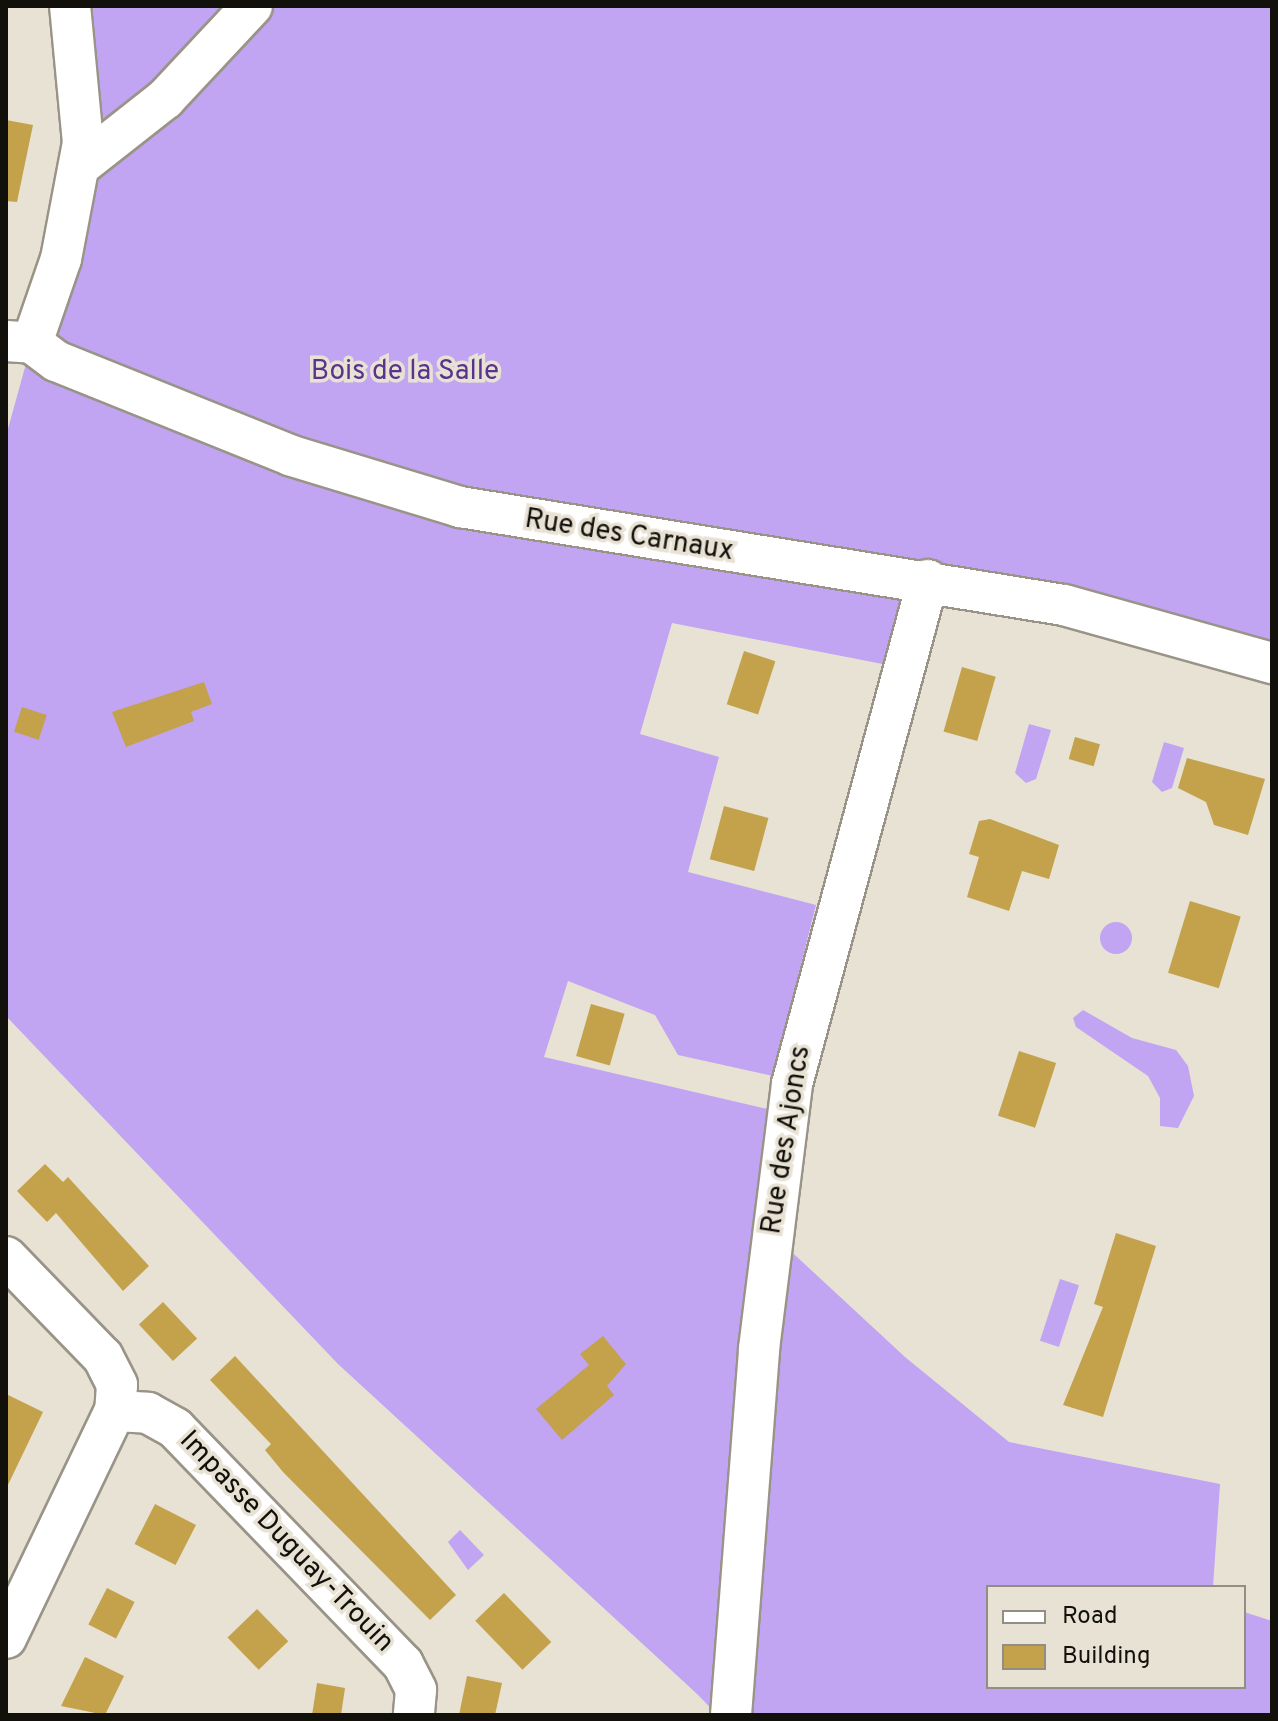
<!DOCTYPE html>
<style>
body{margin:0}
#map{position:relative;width:1278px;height:1721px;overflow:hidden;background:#e8e2d4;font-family:Overpass,sans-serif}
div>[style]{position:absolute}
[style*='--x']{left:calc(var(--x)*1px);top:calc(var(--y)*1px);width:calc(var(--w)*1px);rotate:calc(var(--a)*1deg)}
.forest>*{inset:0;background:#c1a4f2;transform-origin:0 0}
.round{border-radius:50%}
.stream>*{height:9px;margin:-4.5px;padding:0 4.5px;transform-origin:4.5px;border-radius:4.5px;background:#c1a4f2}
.building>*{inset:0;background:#c3a24b;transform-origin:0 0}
.roads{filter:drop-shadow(2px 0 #999487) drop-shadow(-2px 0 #999487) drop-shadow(0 2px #999487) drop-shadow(0 -2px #999487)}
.minor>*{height:40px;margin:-20px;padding:0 20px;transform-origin:20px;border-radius:20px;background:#fff}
span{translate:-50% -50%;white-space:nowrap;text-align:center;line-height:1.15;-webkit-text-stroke:7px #e8e2d4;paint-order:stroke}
.park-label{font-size:28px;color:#5b338d}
.street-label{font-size:28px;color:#12100b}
.frame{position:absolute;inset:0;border:8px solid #12100b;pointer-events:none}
.legend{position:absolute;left:986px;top:1585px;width:260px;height:104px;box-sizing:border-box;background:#e8e2d4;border:2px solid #928e84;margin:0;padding:10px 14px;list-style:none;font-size:24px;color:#12100b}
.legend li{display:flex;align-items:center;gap:16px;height:40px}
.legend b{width:40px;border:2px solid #928e84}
</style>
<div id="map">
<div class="forest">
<i style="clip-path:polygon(69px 6px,1272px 6px,1272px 663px,928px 581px,903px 668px,672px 623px,640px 734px,719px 757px,688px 872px,816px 905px,773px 1076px,678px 1055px,655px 1015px,568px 981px,544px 1057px,772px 1110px,756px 1219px,905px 1357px,1009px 1442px,1220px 1484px,1213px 1587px,988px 1587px,988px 1687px,1244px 1687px,1244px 1612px,1272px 1621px,1272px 1715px,720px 1715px,338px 1364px,6px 1016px,6px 436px,81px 165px)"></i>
<i style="clip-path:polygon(1029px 724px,1051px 730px,1036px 779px,1026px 783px,1015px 773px)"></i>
<i style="clip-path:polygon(1164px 742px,1184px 748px,1172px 788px,1162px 792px,1152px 782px)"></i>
<i class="round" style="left:1100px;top:922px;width:32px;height:32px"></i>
<i style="clip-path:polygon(1083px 1010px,1132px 1038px,1176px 1050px,1188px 1066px,1194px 1096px,1178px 1128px,1160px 1126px,1160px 1098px,1148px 1076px,1076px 1027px,1073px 1018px)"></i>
<i style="left:1060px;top:1279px;width:20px;height:65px;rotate:18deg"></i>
<i style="clip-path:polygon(460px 1530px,484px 1555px,468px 1570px,448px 1542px)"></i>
</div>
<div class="stream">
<i style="--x:743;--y:8;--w:50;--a:59.8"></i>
<i style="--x:90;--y:41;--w:79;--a:17.7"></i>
<i style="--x:784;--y:74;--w:22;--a:60"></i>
<i style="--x:795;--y:93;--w:203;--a:90"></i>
<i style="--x:132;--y:102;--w:132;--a:-46.5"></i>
<i style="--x:159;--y:151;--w:75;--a:46.1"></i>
<i style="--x:94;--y:198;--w:103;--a:-47"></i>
<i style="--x:275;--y:275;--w:98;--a:45.8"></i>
<i style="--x:758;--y:429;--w:47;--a:-86.3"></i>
<i style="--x:761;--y:382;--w:36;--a:-37"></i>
<i style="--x:790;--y:360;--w:34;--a:-83"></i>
<i style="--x:6;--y:491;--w:108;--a:-76.1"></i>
<i style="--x:870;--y:554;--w:176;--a:8.5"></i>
<i style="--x:1044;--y:580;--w:236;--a:15"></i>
<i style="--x:6;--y:881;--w:459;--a:14.9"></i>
<i style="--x:450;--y:999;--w:156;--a:52.5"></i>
<i style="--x:545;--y:1123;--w:214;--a:57.2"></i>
<i style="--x:661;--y:1303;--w:77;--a:18.2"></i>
<i style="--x:6;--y:970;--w:1026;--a:46.07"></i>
<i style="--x:450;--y:999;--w:64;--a:11.7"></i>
<i style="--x:766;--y:1649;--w:309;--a:12.3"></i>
</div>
<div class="building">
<i style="clip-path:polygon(6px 120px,33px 125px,17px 202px,6px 201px)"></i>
<i style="left:744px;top:651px;width:33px;height:56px;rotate:18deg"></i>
<i style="left:962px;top:667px;width:35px;height:67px;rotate:16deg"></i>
<i style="clip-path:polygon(204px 682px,212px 704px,191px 712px,194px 721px,126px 747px,112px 712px)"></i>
<i style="left:22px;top:707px;width:26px;height:26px;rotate:18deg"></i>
<i style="left:1075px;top:737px;width:26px;height:23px;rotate:16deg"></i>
<i style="clip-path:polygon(1187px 758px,1265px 779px,1248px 835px,1214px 825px,1206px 802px,1178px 788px)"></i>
<i style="left:724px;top:806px;width:46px;height:55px;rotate:15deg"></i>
<i style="clip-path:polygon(990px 819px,1059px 845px,1049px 879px,1022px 871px,1009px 911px,967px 897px,979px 857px,969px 854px,979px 821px)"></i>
<i style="left:1190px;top:901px;width:53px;height:75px;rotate:17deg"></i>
<i style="left:591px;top:1004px;width:35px;height:54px;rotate:16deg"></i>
<i style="left:1019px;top:1051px;width:39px;height:68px;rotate:18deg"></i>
<i style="clip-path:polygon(45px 1164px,63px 1182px,68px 1177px,149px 1266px,123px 1291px,56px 1213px,47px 1222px,17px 1191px)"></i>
<i style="clip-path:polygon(1116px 1233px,1156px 1246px,1103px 1417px,1063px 1405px,1103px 1307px,1094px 1304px)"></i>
<i style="left:163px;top:1302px;width:50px;height:33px;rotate:47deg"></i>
<i style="clip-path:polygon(603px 1336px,626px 1364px,607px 1386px,614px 1395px,562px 1440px,536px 1409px,589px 1365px,580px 1354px)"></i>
<i style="clip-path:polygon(235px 1356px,456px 1595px,430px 1620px,283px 1472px,265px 1450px,271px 1444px,210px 1380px)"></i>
<i style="clip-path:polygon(6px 1394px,43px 1412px,6px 1489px)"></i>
<i style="left:155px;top:1504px;width:46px;height:45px;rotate:27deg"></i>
<i style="left:107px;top:1588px;width:31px;height:41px;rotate:27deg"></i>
<i style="left:504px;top:1593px;width:68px;height:40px;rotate:46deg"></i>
<i style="left:257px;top:1609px;width:45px;height:41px;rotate:46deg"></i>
<i style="clip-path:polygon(85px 1657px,124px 1676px,105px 1715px,61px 1706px)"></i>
<i style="clip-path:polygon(467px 1676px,502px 1683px,495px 1715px,459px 1715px)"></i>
<i style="clip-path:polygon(317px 1683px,345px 1688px,341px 1715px,312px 1715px)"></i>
</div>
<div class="roads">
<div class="minor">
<i style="--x:81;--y:165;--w:107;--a:-38.2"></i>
<i style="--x:165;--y:99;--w:127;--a:-46.9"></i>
<i style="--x:6;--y:341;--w:26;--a:4"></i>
<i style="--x:32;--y:343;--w:30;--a:37"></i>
<i style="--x:56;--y:361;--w:254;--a:21.9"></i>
<i style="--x:292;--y:456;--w:176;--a:16.9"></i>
<i style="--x:460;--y:507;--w:612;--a:9.22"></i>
<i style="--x:1064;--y:605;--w:216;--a:15.6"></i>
<i style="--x:32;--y:343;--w:89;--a:-71"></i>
<i style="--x:61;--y:259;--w:118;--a:-79.3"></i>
<i style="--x:83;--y:143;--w:138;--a:-95.4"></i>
<i style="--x:6;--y:1257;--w:139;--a:45.9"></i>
<i style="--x:103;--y:1357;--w:31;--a:63"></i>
<i style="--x:117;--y:1385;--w:26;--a:94"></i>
<i style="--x:6;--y:1638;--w:252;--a:-64.4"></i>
<i style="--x:115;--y:1411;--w:33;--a:3"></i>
<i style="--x:148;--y:1413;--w:31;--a:29"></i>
<i style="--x:175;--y:1428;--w:328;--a:46"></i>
<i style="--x:403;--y:1664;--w:29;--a:63"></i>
<i style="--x:416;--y:1690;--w:25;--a:95"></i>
<i style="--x:731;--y:1715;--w:367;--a:-85.6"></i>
<i style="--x:759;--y:1349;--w:267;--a:-82.9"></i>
<i style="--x:792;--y:1084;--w:522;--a:-74.9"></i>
</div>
</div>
<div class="park-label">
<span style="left:405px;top:372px">Bois de la Salle</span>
</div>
<div class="street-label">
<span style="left:629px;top:536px;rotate:9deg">Rue des Carnaux</span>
<span style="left:787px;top:1140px;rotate:-81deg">Rue des Ajoncs</span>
<span style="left:286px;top:1542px;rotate:46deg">Impasse Duguay-Trouin</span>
</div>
<div class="frame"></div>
<ul class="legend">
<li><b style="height:10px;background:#fff"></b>Road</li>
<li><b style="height:22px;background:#c3a24b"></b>Building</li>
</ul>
</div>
